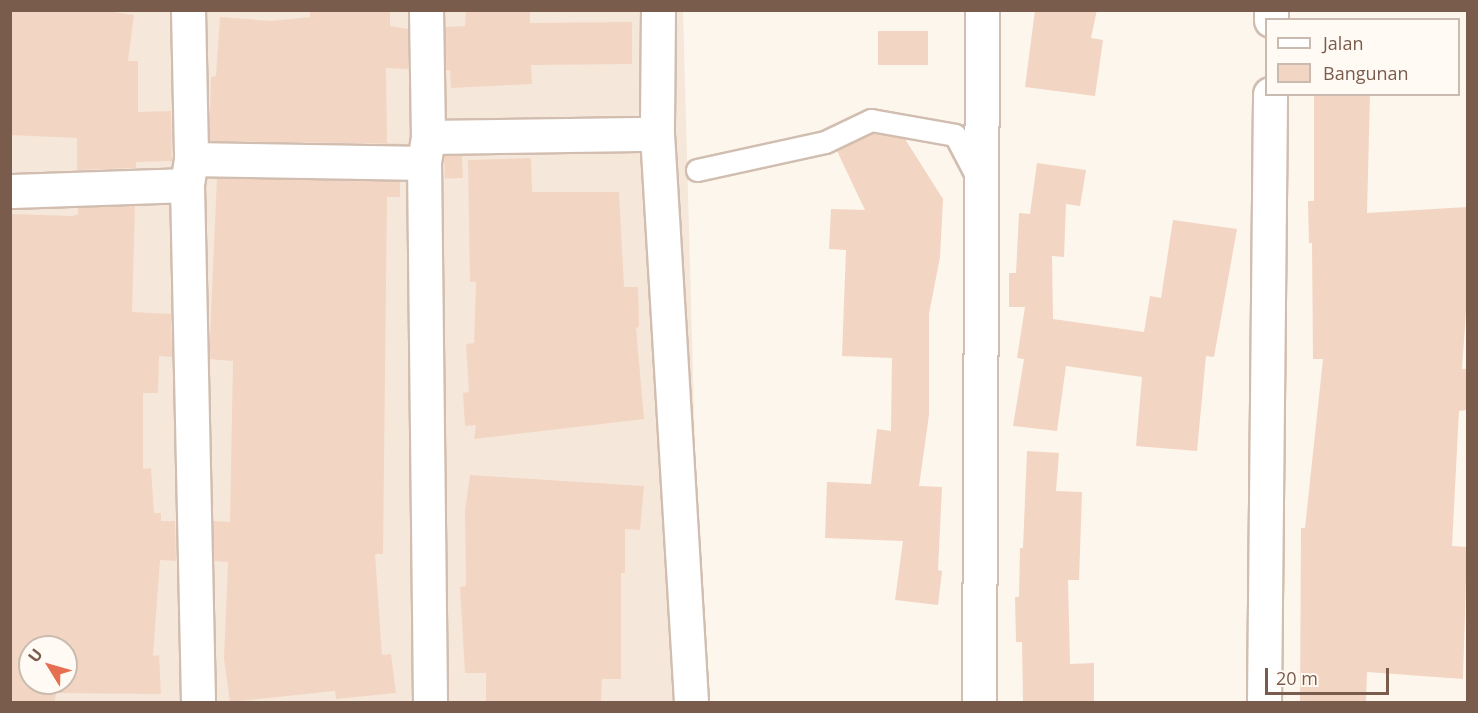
<!DOCTYPE html>
<style>
body{margin:0}
#map{position:relative;width:1478px;height:713px;overflow:hidden;background:#fdf6ec;font-family:"Open Sans",sans-serif}
div>[style]{position:absolute}
[style*='--x']{left:calc(var(--x)*1px);top:calc(var(--y)*1px);width:calc(var(--w)*1px);rotate:calc(var(--a)*1deg)}
.residential>*{inset:0;background:#f5e8da}
.building>*{inset:0;background:#f3d5c3;transform-origin:0 0}
.roads{filter:drop-shadow(2px 0 #d1beb0) drop-shadow(-2px 0 #d1beb0) drop-shadow(0 2px #d1beb0) drop-shadow(0 -2px #d1beb0)}
.service>*{height:21px;margin:-10.5px;padding:0 10.5px;transform-origin:10.5px;border-radius:10.5px;background:#fff}
.minor>*{height:33px;margin:-16.5px;padding:0 16.5px;transform-origin:16.5px;border-radius:16.5px;background:#fff}
span{translate:-50% -50%;white-space:nowrap;text-align:center;line-height:1.15;-webkit-text-stroke:4.5px #fffaf3;paint-order:stroke}
.frame{position:absolute;inset:0;border:12px solid #7a5c4d;pointer-events:none}
.legend{position:absolute;left:1265px;top:18px;width:195px;height:78px;box-sizing:border-box;background:#fffaf3;border:2px solid #cabbb1;margin:0;padding:8px 10px;list-style:none;font-size:18px;color:#7a5c4d}
.legend li{display:flex;align-items:center;gap:12px;height:30px}
.legend b{width:30px;border:2px solid #cabbb1}
.north{position:absolute;left:18px;top:635px;width:60px;height:60px;box-sizing:border-box;background:#fffaf3;border:2px solid #cabbb1;border-radius:50%;rotate:307deg;font-size:16px;font-weight:700;line-height:24px;text-align:center;color:#7a5c4d}
.north::after{content:'';display:block;margin:auto;width:21px;height:27px;background:#e76f51;clip-path:polygon(50% 0,100% 100%,50% 72%,0 100%)}
.scale{position:absolute;left:1265px;top:668px;width:124px;height:27px;box-sizing:border-box;border:3px solid #7a5c4d;border-top:0;padding-left:8px;font-size:18px;line-height:21px;white-space:nowrap;color:#7a5c4d;-webkit-text-stroke:4px #fffaf3;paint-order:stroke}
</style>
<div id="map">
<div class="residential">
<i style="clip-path:polygon(evenodd,10px 11px,683px 11px,702px 702px,11px 702px,10px 11px,30px 647px,66px 647px,66px 683px,30px 683px,30px 647px)"></i>
</div>
<div class="building">
<i style="clip-path:polygon(10px 10px,100px 10px,134px 15px,128px 61px,138px 61px,138px 112px,171px 111px,172px 161px,136px 162px,136px 168px,77px 170px,77px 138px,10px 135px)"></i>
<i style="clip-path:polygon(310px 10px,390px 10px,390px 26px,408px 29px,408px 69px,386px 68px,387px 143px,408px 144px,209px 141px,211px 77px,216px 76px,220px 17px,271px 21px,310px 17px)"></i>
<i style="clip-path:polygon(466px 10px,530px 10px,530px 23px,632px 22px,632px 64px,531px 65px,532px 84px,451px 88px,450px 70px,446px 70px,445px 27px,465px 26px)"></i>
<i style="clip-path:polygon(1035px 10px,1097px 10px,1091px 38px,1103px 40px,1095px 96px,1025px 87px)"></i>
<i style="left:878px;top:31px;width:50px;height:34px"></i>
<i style="clip-path:polygon(1314px 94px,1370px 94px,1367px 213px,1467px 207px,1467px 297px,1462px 369px,1466px 369px,1467px 410px,1459px 411px,1452px 546px,1467px 547px,1463px 679px,1367px 672px,1366px 702px,1300px 702px,1301px 528px,1305px 528px,1323px 359px,1313px 359px,1312px 243px,1309px 243px,1308px 201px,1314px 201px)"></i>
<i style="clip-path:polygon(873px 133px,905px 139px,943px 199px,940px 257px,929px 314px,929px 415px,919px 486px,942px 487px,938px 570px,942px 571px,938px 605px,895px 600px,903px 541px,825px 538px,827px 482px,871px 484px,877px 429px,891px 431px,892px 358px,842px 356px,846px 250px,829px 249px,831px 209px,865px 210px,837px 151px)"></i>
<i style="left:462px;top:155px;width:23px;height:18px;rotate:88deg"></i>
<i style="clip-path:polygon(531px 158px,532px 192px,619px 192px,624px 287px,638px 287px,639px 327px,636px 328px,644px 419px,474px 439px,476px 425px,465px 426px,463px 393px,469px 392px,466px 344px,474px 343px,476px 282px,470px 282px,468px 160px)"></i>
<i style="clip-path:polygon(1037px 163px,1086px 170px,1080px 206px,1066px 204px,1064px 257px,1052px 256px,1053px 319px,1144px 332px,1150px 296px,1161px 298px,1173px 220px,1237px 229px,1214px 357px,1206px 356px,1197px 451px,1136px 446px,1142px 377px,1066px 366px,1057px 431px,1013px 426px,1024px 359px,1017px 358px,1025px 307px,1009px 307px,1009px 273px,1016px 273px,1019px 213px,1030px 214px)"></i>
<i style="clip-path:polygon(217px 178px,400px 181px,400px 197px,387px 197px,383px 554px,375px 554px,382px 655px,391px 654px,396px 693px,336px 699px,335px 691px,230px 702px,224px 659px,228px 562px,214px 561px,213px 521px,230px 522px,233px 361px,209px 359px)"></i>
<i style="clip-path:polygon(evenodd,135px 206px,132px 312px,171px 314px,172px 357px,159px 356px,158px 393px,143px 393px,143px 469px,151px 468px,154px 513px,161px 513px,161px 521px,175px 521px,176px 561px,160px 560px,153px 656px,159px 655px,161px 694px,56px 693px,55px 702px,10px 702px,10px 214px,73px 216px,78px 214px,78px 207px,135px 206px,30px 647px,66px 647px,66px 683px,30px 683px,30px 647px)"></i>
<i style="clip-path:polygon(1027px 451px,1059px 453px,1056px 491px,1082px 492px,1079px 580px,1068px 580px,1070px 664px,1094px 663px,1094px 702px,1023px 702px,1022px 642px,1016px 642px,1015px 597px,1019px 597px,1020px 548px,1023px 548px)"></i>
<i style="clip-path:polygon(470px 475px,644px 486px,640px 530px,625px 529px,625px 573px,621px 573px,621px 679px,602px 679px,601px 702px,486px 702px,486px 673px,465px 673px,460px 587px,466px 586px,465px 511px)"></i>
</div>
<div class="roads">
<div class="service">
<i style="--x:697;--y:170;--w:131;--a:-12.3"></i>
<i style="--x:825;--y:142;--w:51;--a:-25.6"></i>
<i style="--x:871;--y:120;--w:85;--a:10.1"></i>
<i style="--x:955;--y:135;--w:47;--a:62.4"></i>
</div>
<div class="minor">
<i style="--x:188;--y:10;--w:149;--a:88.8"></i>
<i style="--x:191;--y:159;--w:26;--a:99"></i>
<i style="--x:187;--y:185;--w:517;--a:88.78"></i>
<i style="--x:426;--y:10;--w:127;--a:89.1"></i>
<i style="--x:428;--y:137;--w:26;--a:99"></i>
<i style="--x:424;--y:163;--w:539;--a:89.36"></i>
<i style="--x:658;--y:10;--w:124;--a:90.5"></i>
<i style="--x:657;--y:134;--w:569;--a:86.57"></i>
<i style="--x:1271;--y:20;--w:10;--a:-90"></i>
<i style="--x:428;--y:137;--w:229;--a:-0.8"></i>
<i style="--x:191;--y:159;--w:233;--a:1"></i>
<i style="--x:10;--y:191;--w:177;--a:-1.9"></i>
<i style="--x:979;--y:702;--w:692;--a:-89.75"></i>
<i style="--x:1264;--y:702;--w:608;--a:-89.43"></i>
</div>
</div>
<div class="frame"></div>
<ul class="legend">
<li><b style="height:8px;background:#fff"></b>Jalan</li>
<li><b style="height:16px;background:#f3d5c3"></b>Bangunan</li>
</ul>
<div class="north">U</div>
<div class="scale">20 m</div>
</div>
